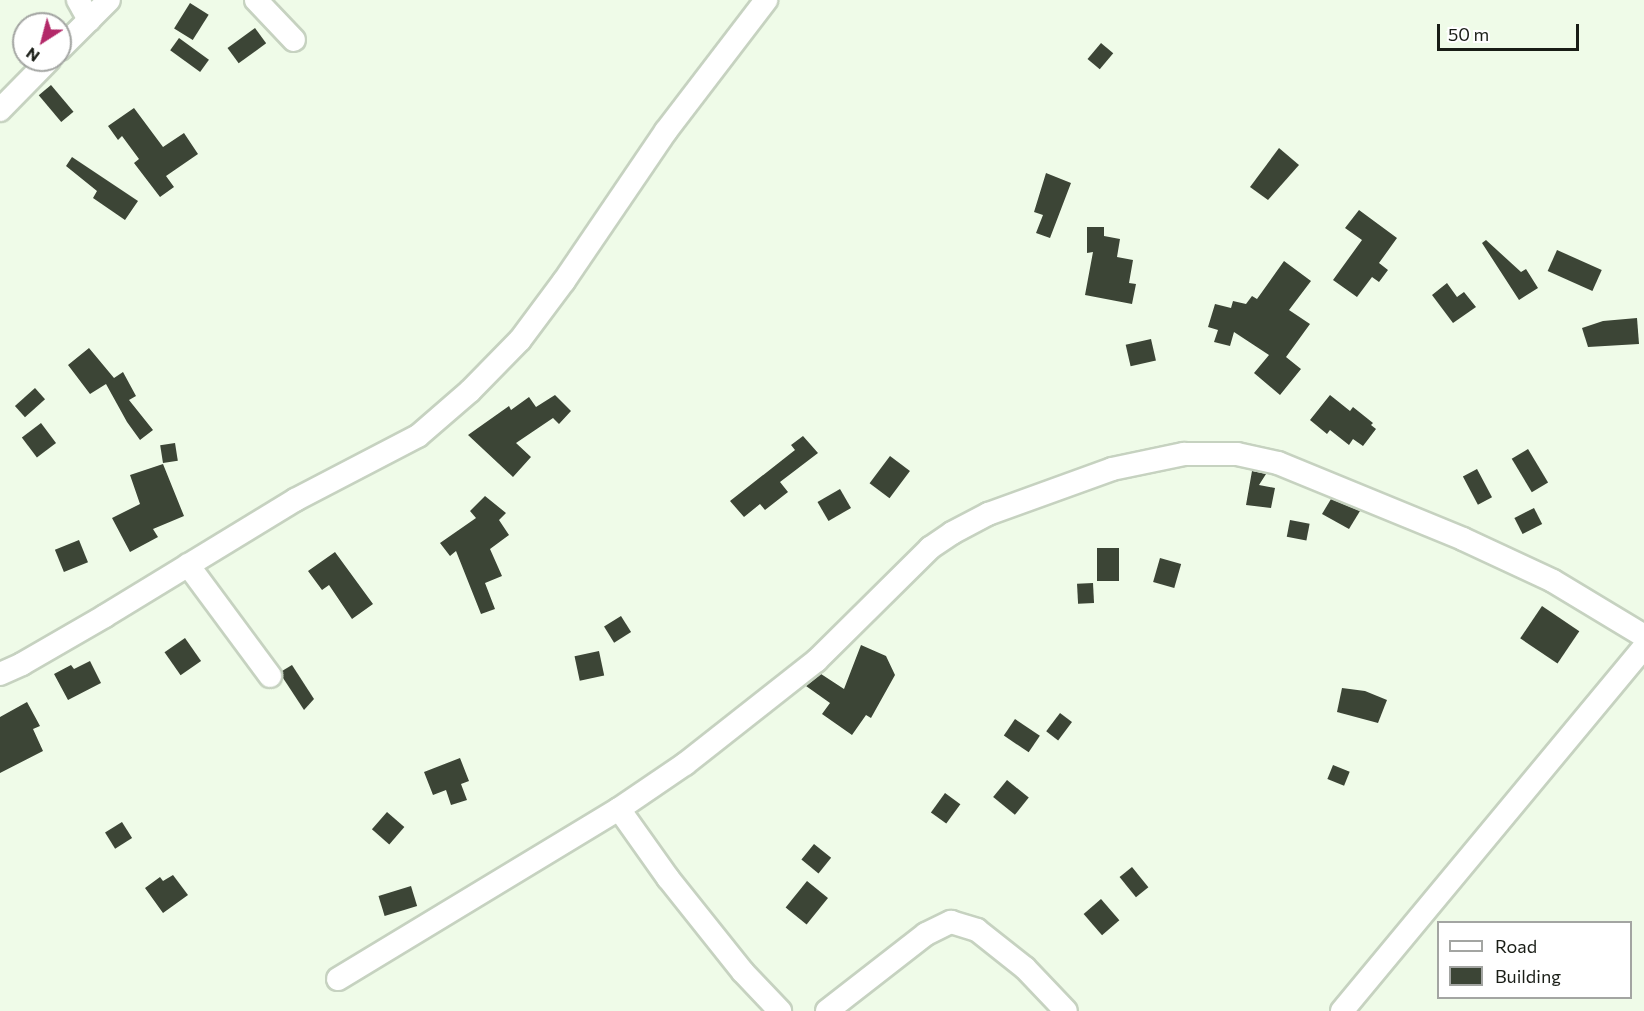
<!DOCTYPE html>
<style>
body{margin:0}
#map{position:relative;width:1644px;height:1011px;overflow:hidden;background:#effbe8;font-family:Commissioner,sans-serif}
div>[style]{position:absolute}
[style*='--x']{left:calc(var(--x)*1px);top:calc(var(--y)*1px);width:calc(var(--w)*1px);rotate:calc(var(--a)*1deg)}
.building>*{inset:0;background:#3c4536;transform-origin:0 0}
.roads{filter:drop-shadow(2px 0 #c6d2c0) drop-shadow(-2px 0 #c6d2c0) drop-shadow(0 2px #c6d2c0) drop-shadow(0 -2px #c6d2c0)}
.minor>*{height:22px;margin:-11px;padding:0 11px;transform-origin:11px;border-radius:11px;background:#fff}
span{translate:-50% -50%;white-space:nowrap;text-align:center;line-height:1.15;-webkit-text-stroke:6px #fff;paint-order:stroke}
.legend{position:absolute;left:1437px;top:921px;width:195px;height:78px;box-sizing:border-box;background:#fff;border:2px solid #a3a5a2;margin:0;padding:8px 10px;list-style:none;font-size:18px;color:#191d16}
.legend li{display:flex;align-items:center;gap:12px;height:30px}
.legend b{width:30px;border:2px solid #a3a5a2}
.north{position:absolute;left:12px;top:12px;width:60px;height:60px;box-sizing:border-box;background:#fff;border:2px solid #a3a5a2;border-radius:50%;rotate:216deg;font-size:16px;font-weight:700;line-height:24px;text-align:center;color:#191d16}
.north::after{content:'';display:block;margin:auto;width:21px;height:27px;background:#b32969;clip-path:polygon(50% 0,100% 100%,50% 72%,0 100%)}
.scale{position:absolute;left:1437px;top:24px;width:142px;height:27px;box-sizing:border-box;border:3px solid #191d16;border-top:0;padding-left:8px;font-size:18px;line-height:21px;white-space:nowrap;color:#191d16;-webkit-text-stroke:4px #fff;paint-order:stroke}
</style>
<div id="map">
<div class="building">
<i style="left:190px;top:3px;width:22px;height:30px;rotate:32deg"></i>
<i style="left:255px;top:28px;width:19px;height:34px;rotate:54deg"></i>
<i style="left:179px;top:38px;width:37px;height:15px;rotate:36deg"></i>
<i style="left:1101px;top:43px;width:16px;height:21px;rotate:40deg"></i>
<i style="left:51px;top:85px;width:35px;height:16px;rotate:50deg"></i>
<i style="clip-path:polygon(134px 108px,163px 147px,184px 133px,198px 154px,166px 176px,174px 187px,160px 197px,134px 163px,139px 159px,122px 136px,118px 140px,108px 126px)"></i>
<i style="clip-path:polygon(1279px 148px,1299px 165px,1268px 200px,1250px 187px)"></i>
<i style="clip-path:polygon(72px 157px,138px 201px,125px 220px,93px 198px,97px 191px,66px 166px)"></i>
<i style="clip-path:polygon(1046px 173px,1071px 183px,1050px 238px,1036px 233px,1043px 215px,1034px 212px)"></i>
<i style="clip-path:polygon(1359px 210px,1397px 238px,1379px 263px,1388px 270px,1379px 282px,1372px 277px,1357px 297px,1333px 280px,1362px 240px,1345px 228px)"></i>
<i style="clip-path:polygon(1087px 227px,1104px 227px,1104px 236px,1120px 239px,1117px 257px,1133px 260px,1129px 283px,1136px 284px,1132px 304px,1085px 295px,1093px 252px,1087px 253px)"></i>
<i style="clip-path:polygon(1486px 240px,1521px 272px,1526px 269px,1538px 288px,1519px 300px,1482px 243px)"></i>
<i style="left:1557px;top:250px;width:49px;height:23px;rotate:24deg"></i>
<i style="clip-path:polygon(1284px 261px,1311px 281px,1289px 310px,1310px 324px,1286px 357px,1301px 369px,1280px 395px,1254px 373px,1269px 355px,1234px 332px,1230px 346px,1214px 342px,1218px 330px,1208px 327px,1215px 304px,1231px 308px,1233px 301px,1246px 304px,1252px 296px,1257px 299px)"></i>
<i style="clip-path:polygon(1447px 283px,1457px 297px,1464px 292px,1476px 307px,1453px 323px,1432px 295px)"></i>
<i style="clip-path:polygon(1637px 318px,1639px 344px,1588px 347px,1582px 328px,1603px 321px)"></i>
<i style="left:1151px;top:339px;width:22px;height:26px;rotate:77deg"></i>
<i style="clip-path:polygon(89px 348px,114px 378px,123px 372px,136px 396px,129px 400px,153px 430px,140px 440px,127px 422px,106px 384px,90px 394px,68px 365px)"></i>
<i style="left:35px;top:388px;width:15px;height:27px;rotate:48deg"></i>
<i style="clip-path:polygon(555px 395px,571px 411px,559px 424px,553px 418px,516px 443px,531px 457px,513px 477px,468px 435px,509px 406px,511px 410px,529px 397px,536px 407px)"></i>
<i style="clip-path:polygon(1330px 395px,1350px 411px,1353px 407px,1373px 423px,1371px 425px,1376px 429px,1363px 446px,1353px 439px,1349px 445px,1330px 430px,1327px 434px,1310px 420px)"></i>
<i style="left:41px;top:423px;width:25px;height:24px;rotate:53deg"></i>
<i style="clip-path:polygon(803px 436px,818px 453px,780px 482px,788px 492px,765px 510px,760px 504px,744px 517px,730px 501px,795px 450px,791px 445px)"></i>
<i style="left:175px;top:443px;width:18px;height:15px;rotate:81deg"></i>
<i style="left:1528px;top:449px;width:39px;height:19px;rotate:59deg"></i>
<i style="left:890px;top:456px;width:25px;height:34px;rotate:37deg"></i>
<i style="clip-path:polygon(163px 464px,184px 516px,153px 529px,158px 537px,130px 552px,112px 518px,140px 504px,130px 475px)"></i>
<i style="left:1477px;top:469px;width:32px;height:16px;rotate:62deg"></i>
<i style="clip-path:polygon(1252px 471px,1266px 474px,1259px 485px,1275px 488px,1271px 508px,1246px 505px)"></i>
<i style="left:840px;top:489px;width:22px;height:26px;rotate:60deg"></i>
<i style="clip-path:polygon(485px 496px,506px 513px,499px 520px,509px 535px,490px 549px,502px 576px,485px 583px,495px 609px,481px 614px,456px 551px,450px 556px,440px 543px,476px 518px,470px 511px)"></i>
<i style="clip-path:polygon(1331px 499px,1360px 511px,1349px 529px,1322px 514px)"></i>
<i style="left:1534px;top:508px;width:18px;height:22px;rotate:63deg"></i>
<i style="left:1290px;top:520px;width:20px;height:17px;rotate:11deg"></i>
<i style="left:79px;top:540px;width:24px;height:26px;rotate:68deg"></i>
<i style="left:1097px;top:548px;width:22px;height:33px"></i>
<i style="clip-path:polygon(335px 552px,373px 604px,352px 619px,329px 585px,322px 590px,308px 571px)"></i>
<i style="left:1160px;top:558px;width:22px;height:25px;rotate:16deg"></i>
<i style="left:1093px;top:583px;width:20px;height:16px;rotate:87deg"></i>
<i style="left:1542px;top:606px;width:45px;height:39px;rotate:34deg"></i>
<i style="left:621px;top:616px;width:19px;height:20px;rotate:58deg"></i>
<i style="left:185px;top:638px;width:28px;height:25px;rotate:55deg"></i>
<i style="clip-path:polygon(861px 645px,886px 656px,895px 675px,871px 718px,866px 715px,852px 735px,822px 714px,830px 703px,806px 686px,821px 674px,844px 689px)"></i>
<i style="left:599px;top:651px;width:25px;height:25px;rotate:78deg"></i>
<i style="clip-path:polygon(90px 661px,101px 683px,68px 700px,54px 674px,71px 665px,74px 669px)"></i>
<i style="clip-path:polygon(292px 665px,314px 699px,304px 710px,283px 678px,282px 671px)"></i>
<i style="clip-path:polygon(1342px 688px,1365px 691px,1387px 700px,1378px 723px,1337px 712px)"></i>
<i style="clip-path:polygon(27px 702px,40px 726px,33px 729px,43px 751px,0 773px,0 717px)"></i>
<i style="left:1060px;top:713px;width:15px;height:23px;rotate:37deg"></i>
<i style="left:1015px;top:719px;width:30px;height:20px;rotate:34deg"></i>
<i style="clip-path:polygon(460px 758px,469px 781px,461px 784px,467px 800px,451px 805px,446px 790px,433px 795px,424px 772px)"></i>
<i style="left:1333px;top:765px;width:18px;height:15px;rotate:22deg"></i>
<i style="left:1007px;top:780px;width:28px;height:22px;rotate:39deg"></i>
<i style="left:945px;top:793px;width:19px;height:24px;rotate:36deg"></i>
<i style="left:387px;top:812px;width:23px;height:23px;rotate:41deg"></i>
<i style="left:122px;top:822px;width:19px;height:20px;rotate:58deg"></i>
<i style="left:814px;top:844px;width:22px;height:20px;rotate:39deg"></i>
<i style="left:1132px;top:867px;width:26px;height:16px;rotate:51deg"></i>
<i style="clip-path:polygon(173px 875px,188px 895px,163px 913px,145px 888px,160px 877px,163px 881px)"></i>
<i style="left:807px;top:881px;width:27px;height:34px;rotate:39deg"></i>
<i style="left:411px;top:886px;width:21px;height:34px;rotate:73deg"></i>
<i style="left:1101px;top:899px;width:28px;height:23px;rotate:49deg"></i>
</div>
<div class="roads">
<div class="minor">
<i style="--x:78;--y:0;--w:23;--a:61"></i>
<i style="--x:256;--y:0;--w:55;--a:46.5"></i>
<i style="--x:60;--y:49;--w:69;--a:-45"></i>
<i style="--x:0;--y:110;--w:70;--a:-45.6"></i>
<i style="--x:188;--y:565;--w:138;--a:53.5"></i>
<i style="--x:0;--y:674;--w:24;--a:-24"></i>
<i style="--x:22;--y:664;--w:96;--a:-30"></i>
<i style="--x:105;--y:616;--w:223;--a:-31.4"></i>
<i style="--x:295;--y:500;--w:139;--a:-27.5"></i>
<i style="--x:418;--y:436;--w:69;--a:-40.9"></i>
<i style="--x:470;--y:391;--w:71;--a:-45.6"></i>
<i style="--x:520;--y:340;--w:74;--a:-53.3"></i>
<i style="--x:564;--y:281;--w:181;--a:-55.8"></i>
<i style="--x:666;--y:131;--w:165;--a:-52.6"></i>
<i style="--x:619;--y:809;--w:85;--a:54.6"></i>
<i style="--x:668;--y:878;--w:120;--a:51.4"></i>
<i style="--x:743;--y:972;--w:54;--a:46.5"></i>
<i style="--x:338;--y:979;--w:328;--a:-31.2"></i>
<i style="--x:619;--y:809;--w:80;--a:-34.3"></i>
<i style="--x:685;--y:764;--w:167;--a:-38.2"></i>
<i style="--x:816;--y:661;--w:161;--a:-44.7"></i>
<i style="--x:930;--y:548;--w:27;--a:-34"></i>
<i style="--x:952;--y:533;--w:41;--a:-27.8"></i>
<i style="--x:988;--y:514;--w:132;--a:-19.9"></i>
<i style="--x:1112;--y:469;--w:74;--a:-11.8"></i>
<i style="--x:1184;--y:454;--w:53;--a:0"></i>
<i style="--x:1237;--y:454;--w:42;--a:12.4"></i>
<i style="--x:1278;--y:463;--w:200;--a:22.3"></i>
<i style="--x:1463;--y:539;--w:99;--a:25"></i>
<i style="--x:1553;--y:581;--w:106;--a:31.1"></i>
<i style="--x:827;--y:1011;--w:125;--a:-37.9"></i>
<i style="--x:926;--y:934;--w:28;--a:-26"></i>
<i style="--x:951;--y:922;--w:27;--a:17"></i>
<i style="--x:977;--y:930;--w:61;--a:38.4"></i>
<i style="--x:1025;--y:968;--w:59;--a:46.4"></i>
<i style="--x:1342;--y:1011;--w:473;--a:-50.3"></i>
</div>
</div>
<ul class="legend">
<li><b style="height:8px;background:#fff"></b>Road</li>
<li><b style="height:16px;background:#3c4536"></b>Building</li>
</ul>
<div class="north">N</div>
<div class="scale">50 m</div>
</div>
